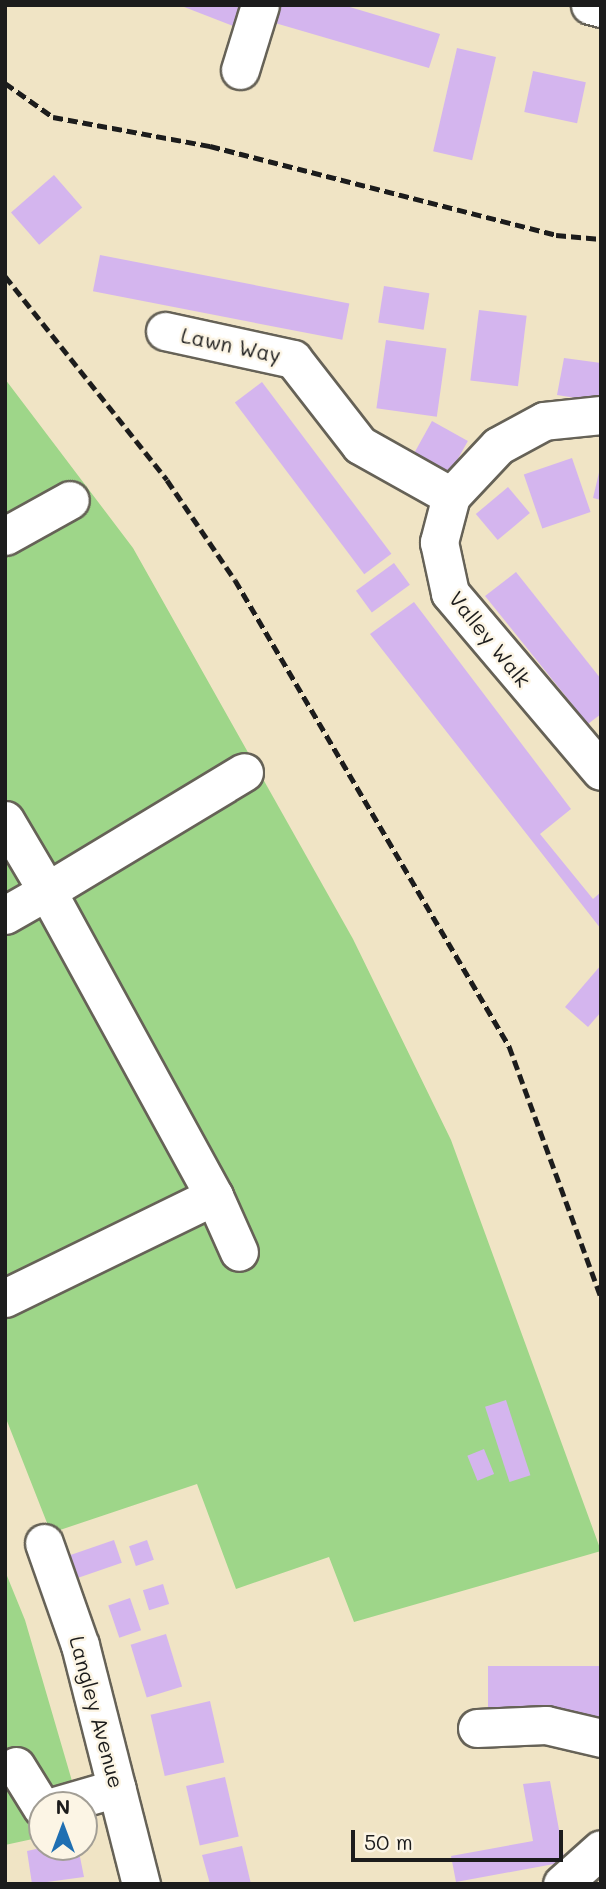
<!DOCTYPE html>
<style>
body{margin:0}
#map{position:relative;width:606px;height:1889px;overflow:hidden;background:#f0e4c5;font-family:Mali,sans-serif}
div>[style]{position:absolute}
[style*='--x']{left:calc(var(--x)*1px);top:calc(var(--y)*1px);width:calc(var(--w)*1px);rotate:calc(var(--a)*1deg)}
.green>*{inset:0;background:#9ed689}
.building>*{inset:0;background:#d4b5ee;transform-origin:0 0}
.roads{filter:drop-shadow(2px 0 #666257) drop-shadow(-2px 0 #666257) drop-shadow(0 2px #666257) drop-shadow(0 -2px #666257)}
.minor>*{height:37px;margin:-18.5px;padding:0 18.5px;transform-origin:18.5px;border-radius:18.5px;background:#fff}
.rail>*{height:5px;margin-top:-2.5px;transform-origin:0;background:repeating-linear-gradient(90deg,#1c1c1c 0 10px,transparent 0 15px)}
span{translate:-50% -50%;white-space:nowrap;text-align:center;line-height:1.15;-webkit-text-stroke:5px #fcf5e5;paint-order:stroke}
.street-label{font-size:21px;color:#1c1c1c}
.frame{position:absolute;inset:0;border:7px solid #1c1c1c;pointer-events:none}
.north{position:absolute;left:28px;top:1791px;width:70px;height:70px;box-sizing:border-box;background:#fcf5e5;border:2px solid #a29e95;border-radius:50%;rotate:0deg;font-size:19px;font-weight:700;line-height:28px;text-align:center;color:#1c1c1c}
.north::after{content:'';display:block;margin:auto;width:24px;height:32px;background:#1f6fb2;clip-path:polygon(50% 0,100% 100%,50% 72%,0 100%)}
.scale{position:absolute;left:351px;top:1830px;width:212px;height:32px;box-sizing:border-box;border:4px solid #1c1c1c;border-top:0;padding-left:9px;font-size:21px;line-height:24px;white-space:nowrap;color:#1c1c1c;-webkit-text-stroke:5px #fcf5e5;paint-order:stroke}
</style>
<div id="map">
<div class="green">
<i style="clip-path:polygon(5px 379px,133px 548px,353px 939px,451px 1140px,601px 1551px,354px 1622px,329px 1557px,236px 1589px,197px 1484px,51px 1533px,5px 1416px)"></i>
<i style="clip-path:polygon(5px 1571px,25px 1620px,79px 1805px,42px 1805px,42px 1837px,5px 1845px)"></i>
</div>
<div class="building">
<i style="clip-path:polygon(179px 5px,254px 5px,246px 31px)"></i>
<i style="clip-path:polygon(281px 5px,343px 5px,440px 34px,429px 68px,275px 23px)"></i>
<i style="left:457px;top:48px;width:40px;height:106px;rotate:13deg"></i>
<i style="left:533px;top:71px;width:54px;height:42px;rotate:12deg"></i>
<i style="left:54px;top:175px;width:43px;height:57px;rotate:49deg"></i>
<i style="left:100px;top:255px;width:254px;height:37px;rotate:11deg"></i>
<i style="left:384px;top:286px;width:46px;height:37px;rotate:9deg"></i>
<i style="left:479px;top:310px;width:48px;height:71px;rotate:7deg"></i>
<i style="left:386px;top:340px;width:61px;height:69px;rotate:8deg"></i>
<i style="clip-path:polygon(564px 358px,601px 363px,601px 402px,557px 395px)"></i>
<i style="left:262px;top:382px;width:215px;height:34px;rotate:53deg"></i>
<i style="left:432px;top:421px;width:41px;height:46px;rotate:29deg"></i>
<i style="left:572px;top:458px;width:57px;height:51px;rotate:71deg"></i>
<i style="clip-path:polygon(601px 464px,601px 500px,593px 498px)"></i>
<i style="left:508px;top:487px;width:34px;height:42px;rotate:50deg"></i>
<i style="left:394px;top:563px;width:27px;height:47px;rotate:54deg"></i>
<i style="clip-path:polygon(516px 572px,601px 679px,601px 714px,588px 724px,485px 596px)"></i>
<i style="clip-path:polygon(414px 602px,571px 809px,540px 834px,593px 899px,601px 892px,601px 929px,370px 634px)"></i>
<i style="clip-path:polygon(601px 965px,601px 1012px,588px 1027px,565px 1007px)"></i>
<i style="left:506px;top:1400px;width:79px;height:22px;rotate:72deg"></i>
<i style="left:484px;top:1449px;width:27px;height:18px;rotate:68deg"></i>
<i style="left:114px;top:1540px;width:24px;height:46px;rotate:71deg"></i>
<i style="left:147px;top:1540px;width:21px;height:19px;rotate:71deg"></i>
<i style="left:163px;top:1584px;width:21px;height:21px;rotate:73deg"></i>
<i style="left:130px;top:1598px;width:34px;height:23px;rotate:71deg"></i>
<i style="left:166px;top:1634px;width:55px;height:37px;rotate:73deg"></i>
<i style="left:601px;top:1666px;width:56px;height:113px;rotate:90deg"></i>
<i style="left:210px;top:1701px;width:63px;height:61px;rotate:77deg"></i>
<i style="left:225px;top:1777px;width:61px;height:40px;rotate:77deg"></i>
<i style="clip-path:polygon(550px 1781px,565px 1862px,456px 1882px,451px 1856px,533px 1841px,523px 1784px)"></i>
<i style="clip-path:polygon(242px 1846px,251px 1884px,210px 1884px,202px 1855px)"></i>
<i style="clip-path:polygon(45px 1847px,78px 1847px,84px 1877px,32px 1884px,27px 1851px)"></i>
</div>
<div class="roads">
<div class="minor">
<i style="--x:590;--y:5;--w:11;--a:15"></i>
<i style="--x:240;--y:70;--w:68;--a:-72.9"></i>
<i style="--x:165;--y:331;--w:131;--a:12.3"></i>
<i style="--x:293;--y:359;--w:109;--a:52.1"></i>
<i style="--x:360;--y:445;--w:104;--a:29.3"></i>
<i style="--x:601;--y:415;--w:57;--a:174"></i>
<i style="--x:544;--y:421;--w:52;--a:151.5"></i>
<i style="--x:498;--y:446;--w:69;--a:133.2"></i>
<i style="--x:451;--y:496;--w:48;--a:104.6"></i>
<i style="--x:439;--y:542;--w:52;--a:77.8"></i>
<i style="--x:450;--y:593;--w:233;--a:49.7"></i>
<i style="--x:5;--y:536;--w:74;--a:-29"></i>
<i style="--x:5;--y:820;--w:82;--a:59.4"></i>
<i style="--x:47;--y:891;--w:230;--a:-31.1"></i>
<i style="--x:5;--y:915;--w:48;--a:-29.7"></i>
<i style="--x:47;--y:891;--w:348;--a:61.3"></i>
<i style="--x:214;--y:1196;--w:233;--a:154"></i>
<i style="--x:214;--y:1196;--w:61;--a:65.9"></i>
<i style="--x:44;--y:1543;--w:108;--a:70.6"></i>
<i style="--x:80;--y:1645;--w:247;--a:75.7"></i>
<i style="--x:477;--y:1728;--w:69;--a:-2.5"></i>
<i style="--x:546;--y:1725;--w:57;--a:13.3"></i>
<i style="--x:16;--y:1766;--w:49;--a:58.2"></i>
<i style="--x:58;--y:1805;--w:61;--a:-16.1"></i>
<i style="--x:562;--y:1884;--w:52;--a:-41.9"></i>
</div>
</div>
<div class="rail">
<i style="--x:5;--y:83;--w:59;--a:35.3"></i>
<i style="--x:53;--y:117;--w:160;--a:10.5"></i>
<i style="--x:210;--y:146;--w:357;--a:14.4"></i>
<i style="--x:556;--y:235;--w:45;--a:5.1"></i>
<i style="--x:5;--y:276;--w:260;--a:51.5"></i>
<i style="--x:167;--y:480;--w:121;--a:55.8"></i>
<i style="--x:235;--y:580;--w:541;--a:59.55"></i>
<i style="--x:509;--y:1046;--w:267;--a:69.9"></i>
</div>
<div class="street-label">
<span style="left:231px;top:345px;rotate:12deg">Lawn Way</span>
<span style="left:490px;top:639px;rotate:51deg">Valley Walk</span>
<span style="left:97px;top:1712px;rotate:75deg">Langley Avenue</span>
</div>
<div class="frame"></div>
<div class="north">N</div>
<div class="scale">50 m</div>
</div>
